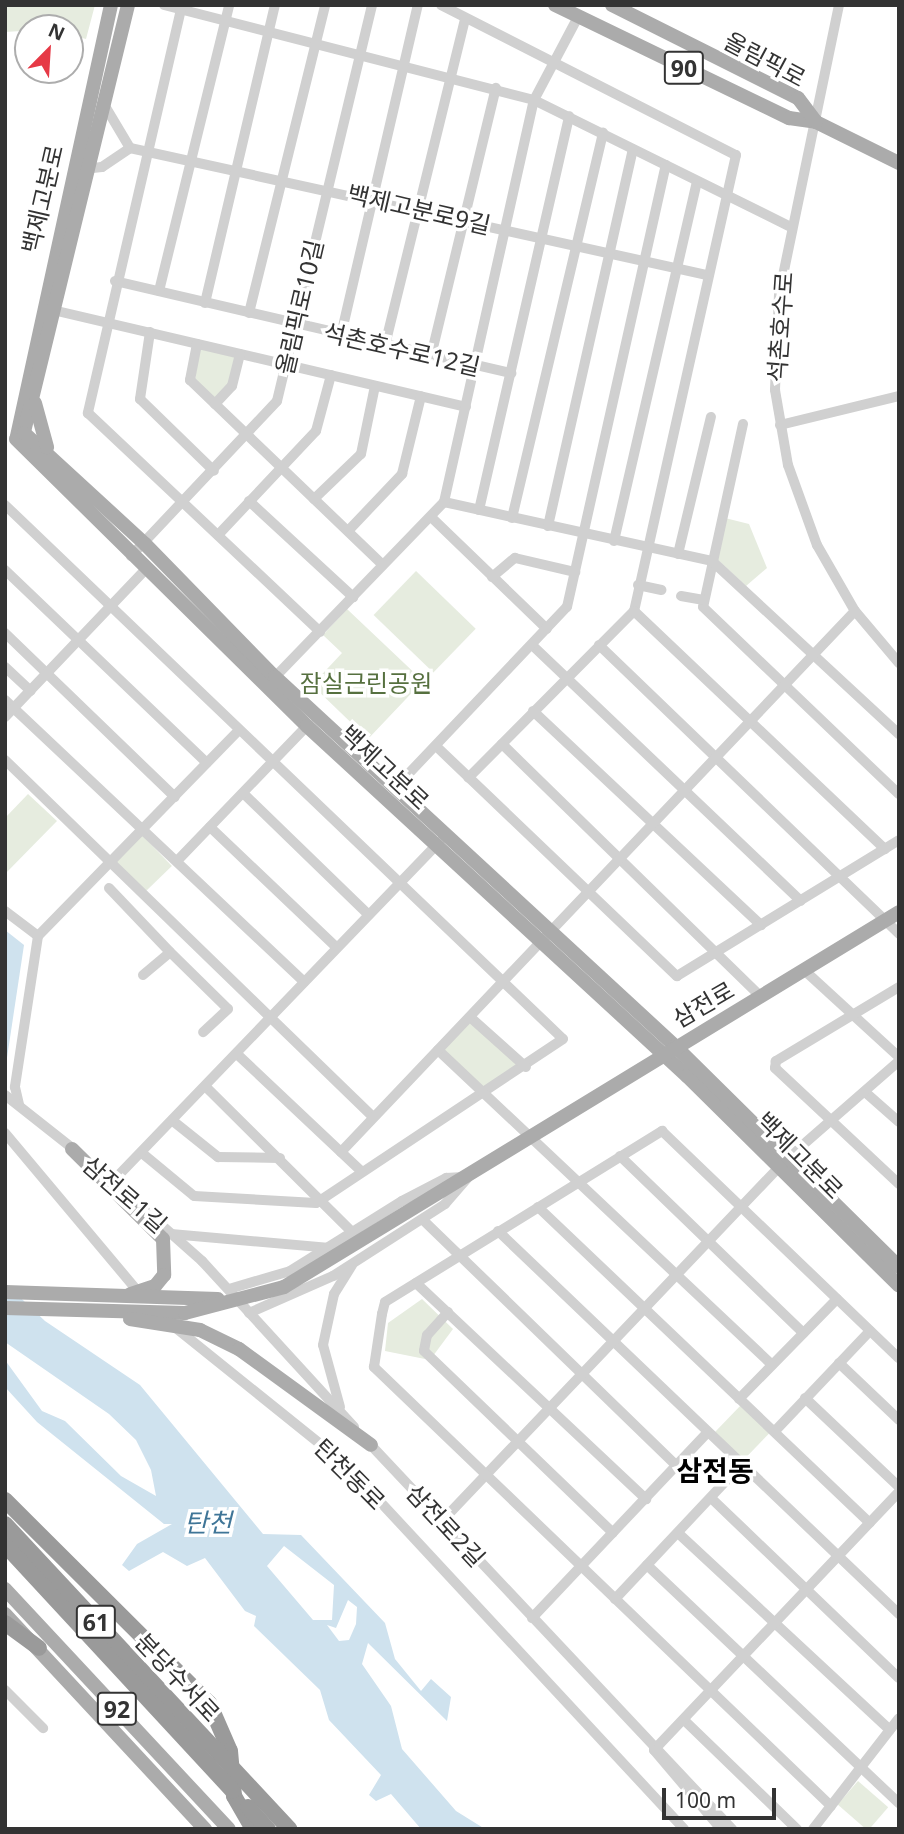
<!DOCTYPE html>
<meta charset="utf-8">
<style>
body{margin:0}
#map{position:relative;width:904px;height:1834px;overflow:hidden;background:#fff;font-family:"Noto Sans","Noto Sans KR",sans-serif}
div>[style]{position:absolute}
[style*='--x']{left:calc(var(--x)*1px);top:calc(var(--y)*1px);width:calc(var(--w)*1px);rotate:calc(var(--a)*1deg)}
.green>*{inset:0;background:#e6ecdf;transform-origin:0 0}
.water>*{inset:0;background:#cfe2ee}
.minor>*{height:10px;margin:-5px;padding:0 5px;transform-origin:5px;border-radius:5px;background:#d0d0d0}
.major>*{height:14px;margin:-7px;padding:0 7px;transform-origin:7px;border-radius:7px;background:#ababab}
.highway>*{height:16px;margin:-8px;padding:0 8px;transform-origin:8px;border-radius:8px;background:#9a9a9a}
span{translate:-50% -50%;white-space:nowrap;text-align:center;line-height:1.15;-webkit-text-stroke:7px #fff;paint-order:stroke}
.shield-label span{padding:2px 5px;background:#fff;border:2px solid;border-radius:5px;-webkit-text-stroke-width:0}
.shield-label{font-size:23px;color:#333;font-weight:700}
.street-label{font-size:24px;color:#333}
.park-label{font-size:24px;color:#56703f}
.water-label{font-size:26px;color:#3f7597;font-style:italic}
.quarter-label{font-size:28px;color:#000;font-weight:700}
.frame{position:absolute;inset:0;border:7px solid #333;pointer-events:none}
.north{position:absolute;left:14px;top:14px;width:70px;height:70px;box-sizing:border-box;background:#fff;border:2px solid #adadad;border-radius:50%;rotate:24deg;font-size:19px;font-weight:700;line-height:28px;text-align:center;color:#333}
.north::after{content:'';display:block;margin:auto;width:24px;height:32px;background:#e63946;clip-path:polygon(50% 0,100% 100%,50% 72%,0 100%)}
.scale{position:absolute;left:662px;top:1788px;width:114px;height:32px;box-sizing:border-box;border:4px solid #333;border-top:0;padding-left:9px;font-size:21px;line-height:24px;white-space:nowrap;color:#333;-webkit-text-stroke:5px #fff;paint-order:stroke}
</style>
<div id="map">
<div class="green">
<i style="clip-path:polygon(5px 5px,95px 5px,86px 39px,70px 35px,70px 28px,5px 32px)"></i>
<i style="clip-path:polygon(200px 346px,237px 356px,232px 383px,216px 400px,195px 379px)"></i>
<i style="clip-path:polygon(725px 518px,749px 524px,767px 568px,746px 586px,716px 558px)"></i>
<i style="left:416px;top:571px;width:83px;height:61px;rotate:44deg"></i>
<i style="clip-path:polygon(347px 609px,423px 681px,368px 739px,312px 685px,342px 653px,323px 635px)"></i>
<i style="clip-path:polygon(28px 794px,57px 821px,5px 874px,5px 818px)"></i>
<i style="left:142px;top:835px;width:43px;height:37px;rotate:46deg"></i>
<i style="clip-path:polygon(470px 1017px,526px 1067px,484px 1092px,438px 1050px)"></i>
<i style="clip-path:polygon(422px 1299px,453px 1329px,430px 1360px,385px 1351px,388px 1323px)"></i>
<i style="left:742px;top:1404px;width:40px;height:42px;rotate:44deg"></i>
<i style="left:858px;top:1781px;width:40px;height:31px;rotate:41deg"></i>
</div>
<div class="water">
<i style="clip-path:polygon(5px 930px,24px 945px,5px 1071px)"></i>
<i style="clip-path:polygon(evenodd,5px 1283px,45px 1321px,140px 1385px,263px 1534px,301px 1535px,385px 1623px,395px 1659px,421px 1691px,431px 1679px,451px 1697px,447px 1721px,368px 1643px,362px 1664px,391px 1706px,402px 1749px,456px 1811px,485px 1829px,421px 1829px,391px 1794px,376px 1801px,369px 1795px,381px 1775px,329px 1720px,320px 1690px,254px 1626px,256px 1616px,245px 1611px,205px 1558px,187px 1566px,163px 1552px,129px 1571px,122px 1565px,137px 1544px,172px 1524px,164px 1524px,37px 1422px,5px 1387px,5px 1360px,42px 1411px,65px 1421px,121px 1476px,156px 1496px,151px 1470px,136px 1440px,109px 1414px,5px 1342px,5px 1283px,284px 1546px,334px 1585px,332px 1620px,313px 1620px,267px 1566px,284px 1546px,5px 1283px,348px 1600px,357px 1607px,356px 1624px,349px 1640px,339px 1641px,327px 1625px,336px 1628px,348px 1600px)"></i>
</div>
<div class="minor">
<i style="--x:164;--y:5;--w:382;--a:14.4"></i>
<i style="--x:534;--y:100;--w:287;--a:26.3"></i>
<i style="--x:182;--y:5;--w:419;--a:103"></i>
<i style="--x:88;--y:413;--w:319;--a:43.3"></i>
<i style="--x:441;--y:5;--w:331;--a:27"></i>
<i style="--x:736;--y:155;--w:467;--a:102.6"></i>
<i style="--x:634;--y:611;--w:235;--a:134.8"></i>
<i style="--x:839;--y:5;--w:295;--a:101.7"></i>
<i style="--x:779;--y:294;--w:96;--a:92.4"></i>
<i style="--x:775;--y:390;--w:76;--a:80.2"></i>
<i style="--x:788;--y:465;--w:85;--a:70.1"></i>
<i style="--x:817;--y:545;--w:76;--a:60.1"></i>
<i style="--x:855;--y:611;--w:68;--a:49.8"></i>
<i style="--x:105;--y:106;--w:49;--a:59.2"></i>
<i style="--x:83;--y:169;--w:19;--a:-6"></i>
<i style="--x:102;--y:167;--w:34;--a:-34"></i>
<i style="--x:130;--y:148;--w:591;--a:12.41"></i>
<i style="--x:115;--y:281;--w:407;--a:13.1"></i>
<i style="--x:159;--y:291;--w:294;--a:-76.2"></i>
<i style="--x:205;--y:303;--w:306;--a:-76.8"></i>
<i style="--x:57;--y:311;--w:420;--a:13.2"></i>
<i style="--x:249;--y:313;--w:317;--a:-76.1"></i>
<i style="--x:150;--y:332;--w:68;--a:98.5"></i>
<i style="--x:140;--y:399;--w:103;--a:44.2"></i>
<i style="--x:341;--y:335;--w:339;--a:-76.9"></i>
<i style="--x:197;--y:344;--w:37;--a:101"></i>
<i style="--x:190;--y:380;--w:267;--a:43.8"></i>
<i style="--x:385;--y:345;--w:335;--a:-76.2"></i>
<i style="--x:431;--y:356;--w:276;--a:-76.4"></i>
<i style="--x:215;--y:404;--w:25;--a:-47"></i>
<i style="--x:232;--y:386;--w:33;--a:-76"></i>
<i style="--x:743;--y:424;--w:187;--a:102.3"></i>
<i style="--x:703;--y:607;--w:271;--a:43.7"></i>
<i style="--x:780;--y:425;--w:122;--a:-13.7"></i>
<i style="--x:314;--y:499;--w:65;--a:-43.8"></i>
<i style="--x:361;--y:454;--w:69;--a:-78.4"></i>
<i style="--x:249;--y:501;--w:142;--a:42.7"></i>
<i style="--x:444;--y:502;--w:274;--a:12.4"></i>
<i style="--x:712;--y:561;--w:255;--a:42.8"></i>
<i style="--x:5;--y:505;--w:772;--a:43.74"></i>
<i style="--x:563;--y:1039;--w:296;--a:146.4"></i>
<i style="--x:316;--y:1203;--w:122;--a:-176.7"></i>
<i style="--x:194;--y:1196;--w:67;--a:-140.4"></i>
<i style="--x:479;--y:510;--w:404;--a:-77.1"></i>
<i style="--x:431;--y:517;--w:161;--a:44"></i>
<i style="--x:512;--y:518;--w:396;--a:-76.7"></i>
<i style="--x:548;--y:526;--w:386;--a:-77.3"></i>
<i style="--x:348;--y:531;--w:79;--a:-46.5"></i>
<i style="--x:402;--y:474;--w:80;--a:-76.3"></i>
<i style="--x:218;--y:535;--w:143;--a:-46.7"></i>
<i style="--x:316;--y:431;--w:58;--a:-75"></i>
<i style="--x:614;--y:541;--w:369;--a:-77"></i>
<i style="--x:678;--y:554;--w:141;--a:-76.5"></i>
<i style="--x:131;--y:556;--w:213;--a:-46.7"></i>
<i style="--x:277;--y:401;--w:407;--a:-76.5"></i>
<i style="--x:5;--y:570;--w:279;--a:43.7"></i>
<i style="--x:492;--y:577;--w:30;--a:-40"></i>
<i style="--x:515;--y:558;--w:62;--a:13.1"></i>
<i style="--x:638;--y:585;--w:24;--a:12"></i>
<i style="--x:681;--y:596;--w:23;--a:10"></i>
<i style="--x:634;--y:611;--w:346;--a:43.5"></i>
<i style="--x:5;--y:633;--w:236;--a:44"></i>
<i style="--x:532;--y:645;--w:371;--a:43.6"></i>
<i style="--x:599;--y:645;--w:417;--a:43.9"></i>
<i style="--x:5;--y:667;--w:35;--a:43"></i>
<i style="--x:275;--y:677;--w:243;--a:-46"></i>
<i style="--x:444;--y:502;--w:412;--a:-77.4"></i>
<i style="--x:534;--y:100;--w:94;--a:-62.1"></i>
<i style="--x:5;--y:700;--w:411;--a:43.3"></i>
<i style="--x:533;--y:711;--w:313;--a:43.2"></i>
<i style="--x:5;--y:717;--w:203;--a:-46.4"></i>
<i style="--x:502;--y:744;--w:362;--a:44.3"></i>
<i style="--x:437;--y:747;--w:332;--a:43.7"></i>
<i style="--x:677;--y:976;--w:260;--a:-31.5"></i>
<i style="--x:5;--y:760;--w:513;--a:44.13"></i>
<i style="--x:394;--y:789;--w:251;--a:-46.5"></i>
<i style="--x:567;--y:607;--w:453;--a:-77.4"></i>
<i style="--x:243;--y:793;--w:175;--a:44.1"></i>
<i style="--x:210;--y:827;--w:175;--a:43.6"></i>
<i style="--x:177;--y:861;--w:187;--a:-46.1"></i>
<i style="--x:109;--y:888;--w:88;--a:46.4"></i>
<i style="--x:5;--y:911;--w:41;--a:37.1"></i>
<i style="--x:38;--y:936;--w:153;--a:98.7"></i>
<i style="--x:15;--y:1087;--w:18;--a:77"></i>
<i style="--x:38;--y:936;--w:288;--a:-45.7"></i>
<i style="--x:804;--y:970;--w:129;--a:42.5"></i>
<i style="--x:143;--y:975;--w:35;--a:-40"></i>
<i style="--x:170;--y:952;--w:81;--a:44.5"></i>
<i style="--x:228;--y:1009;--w:34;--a:137"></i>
<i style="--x:899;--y:987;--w:144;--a:149"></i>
<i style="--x:776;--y:1061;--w:7;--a:98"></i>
<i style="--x:775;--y:1068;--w:170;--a:43.1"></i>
<i style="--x:470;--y:1017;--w:75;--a:41.8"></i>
<i style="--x:438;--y:1050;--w:459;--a:43.3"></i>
<i style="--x:238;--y:1055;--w:170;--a:43.3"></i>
<i style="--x:206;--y:1087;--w:207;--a:44.8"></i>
<i style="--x:865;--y:1092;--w:45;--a:41.4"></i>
<i style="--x:5;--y:1095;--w:90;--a:38.3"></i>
<i style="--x:173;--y:1121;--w:58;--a:38.7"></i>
<i style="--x:218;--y:1157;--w:62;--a:0.9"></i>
<i style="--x:5;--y:1133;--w:213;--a:50"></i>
<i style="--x:341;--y:1152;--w:746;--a:-46.47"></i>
<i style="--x:620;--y:1156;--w:255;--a:44"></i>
<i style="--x:789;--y:1157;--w:146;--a:-41.1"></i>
<i style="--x:112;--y:1182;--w:473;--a:-46.1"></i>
<i style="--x:131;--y:1198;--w:95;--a:41.6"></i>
<i style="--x:202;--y:1261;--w:225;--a:47.5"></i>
<i style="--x:538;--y:1207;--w:458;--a:43.6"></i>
<i style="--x:423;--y:1220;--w:354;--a:44.1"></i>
<i style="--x:498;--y:1231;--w:555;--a:43.68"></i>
<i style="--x:171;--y:1234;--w:162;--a:5"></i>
<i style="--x:416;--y:1283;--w:316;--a:43.2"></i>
<i style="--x:229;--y:1289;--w:64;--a:-16.4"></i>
<i style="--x:290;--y:1271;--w:132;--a:-32"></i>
<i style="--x:402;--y:1201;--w:50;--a:-27.6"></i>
<i style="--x:446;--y:1178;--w:17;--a:-3"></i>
<i style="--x:448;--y:1312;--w:31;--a:132"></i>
<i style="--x:427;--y:1335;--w:16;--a:101"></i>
<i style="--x:424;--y:1351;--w:262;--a:43.9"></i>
<i style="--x:249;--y:1313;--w:92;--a:-23.8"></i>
<i style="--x:333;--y:1276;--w:133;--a:-32.7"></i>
<i style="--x:445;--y:1204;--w:35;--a:-49"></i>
<i style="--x:171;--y:1324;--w:223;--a:38.8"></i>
<i style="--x:345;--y:1464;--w:498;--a:47.1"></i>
<i style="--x:839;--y:1363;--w:83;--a:43.5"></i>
<i style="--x:805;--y:1398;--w:129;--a:43.4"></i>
<i style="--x:739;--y:1399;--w:140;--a:-45.6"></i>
<i style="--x:340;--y:1407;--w:64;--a:-105.3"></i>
<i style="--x:323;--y:1345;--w:52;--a:-77.8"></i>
<i style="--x:334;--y:1294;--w:34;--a:-58"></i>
<i style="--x:775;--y:1431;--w:138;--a:-46.5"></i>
<i style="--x:367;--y:1441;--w:533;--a:46.75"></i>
<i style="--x:711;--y:1498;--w:260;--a:43.8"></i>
<i style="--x:442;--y:1521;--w:489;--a:-46.4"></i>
<i style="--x:678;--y:1533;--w:289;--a:42.9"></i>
<i style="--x:647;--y:1565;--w:347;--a:43.4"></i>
<i style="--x:615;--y:1599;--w:184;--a:-46.8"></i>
<i style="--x:532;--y:1618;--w:255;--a:-46.6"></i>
<i style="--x:5;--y:1690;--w:54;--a:45"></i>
<i style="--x:684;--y:1720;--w:157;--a:44"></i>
<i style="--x:654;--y:1750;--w:356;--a:-46.5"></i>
<i style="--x:654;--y:1750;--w:104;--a:49.7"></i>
<i style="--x:831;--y:1806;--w:634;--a:-136.15"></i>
<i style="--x:374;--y:1367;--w:54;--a:-81.4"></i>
<i style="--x:382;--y:1314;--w:12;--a:-76"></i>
<i style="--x:385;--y:1302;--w:326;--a:-31.7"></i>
<i style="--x:662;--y:1131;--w:328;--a:43.8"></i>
<i style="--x:813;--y:1829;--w:140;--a:-52.2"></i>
</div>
<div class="major">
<i style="--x:111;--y:5;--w:444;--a:102.3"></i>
<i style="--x:16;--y:439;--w:409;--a:44.6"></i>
<i style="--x:307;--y:726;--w:517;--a:42.65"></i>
<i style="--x:687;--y:1076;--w:298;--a:44.7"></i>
<i style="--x:128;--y:5;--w:440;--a:103.7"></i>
<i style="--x:24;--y:433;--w:164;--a:42.5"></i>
<i style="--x:145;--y:544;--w:186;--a:45.7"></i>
<i style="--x:275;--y:677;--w:544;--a:42.69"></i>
<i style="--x:675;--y:1046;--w:315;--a:44.6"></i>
<i style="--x:555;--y:5;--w:260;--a:25.8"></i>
<i style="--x:789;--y:118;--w:27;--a:8"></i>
<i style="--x:816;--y:122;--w:93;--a:26.3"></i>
<i style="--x:612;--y:5;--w:208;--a:26.6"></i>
<i style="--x:798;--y:98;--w:30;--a:53"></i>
<i style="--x:35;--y:403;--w:46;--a:74.7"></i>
<i style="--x:72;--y:1149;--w:128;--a:44.7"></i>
<i style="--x:163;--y:1239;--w:36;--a:88"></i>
<i style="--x:164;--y:1275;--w:14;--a:129"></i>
<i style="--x:155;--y:1286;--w:26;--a:162"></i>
<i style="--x:5;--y:1292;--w:213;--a:1.9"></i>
<i style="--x:5;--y:1308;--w:180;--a:1.6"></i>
<i style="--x:185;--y:1313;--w:102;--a:-14.7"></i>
<i style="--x:284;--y:1287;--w:720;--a:-31.37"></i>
<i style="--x:130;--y:1319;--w:71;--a:8.9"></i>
<i style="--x:200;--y:1330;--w:43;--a:26"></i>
<i style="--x:239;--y:1349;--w:163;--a:36"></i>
<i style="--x:5;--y:1589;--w:328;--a:47"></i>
<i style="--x:5;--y:1614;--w:294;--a:47.1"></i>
</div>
<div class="highway">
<i style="--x:5;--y:1500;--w:288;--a:44.9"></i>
<i style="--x:209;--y:1703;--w:52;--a:66.4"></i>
<i style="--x:230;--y:1751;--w:45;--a:84.9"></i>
<i style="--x:234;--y:1796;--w:38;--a:60"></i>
<i style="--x:5;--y:1524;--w:417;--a:47"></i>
<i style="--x:5;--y:1545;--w:335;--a:47.2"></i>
<i style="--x:5;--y:1623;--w:42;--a:36.3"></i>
<i style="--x:248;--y:1807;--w:30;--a:48"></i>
</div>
<div class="shield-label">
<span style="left:684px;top:68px">90</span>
<span style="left:96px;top:1622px">61</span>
<span style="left:117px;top:1709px">92</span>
</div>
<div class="street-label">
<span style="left:765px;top:59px;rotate:28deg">올림픽로</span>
<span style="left:42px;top:199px;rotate:-77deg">백제고분로</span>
<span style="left:419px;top:209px;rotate:13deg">백제고분로9길</span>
<span style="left:299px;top:307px;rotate:-77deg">올림픽로10길</span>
<span style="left:780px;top:327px;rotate:-86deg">석촌호수로</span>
<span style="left:402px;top:349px;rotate:13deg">석촌호수로12길</span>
<span style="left:385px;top:767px;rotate:43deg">백제고분로</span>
<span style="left:703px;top:1004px;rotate:-30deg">삼전로</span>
<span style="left:800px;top:1155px;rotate:45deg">백제고분로</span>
<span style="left:125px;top:1194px;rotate:41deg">삼전로1길</span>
<span style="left:350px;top:1474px;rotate:45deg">탄천동로</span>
<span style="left:446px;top:1525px;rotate:47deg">삼전로2길</span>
<span style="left:178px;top:1677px;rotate:47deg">분당수서로</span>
</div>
<div class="park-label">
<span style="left:366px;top:683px">잠실근린공원</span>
</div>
<div class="water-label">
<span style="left:208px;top:1523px">탄천</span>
</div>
<div class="quarter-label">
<span style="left:715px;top:1470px">삼전동</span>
</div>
<div class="frame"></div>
<div class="north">N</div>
<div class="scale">100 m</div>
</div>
